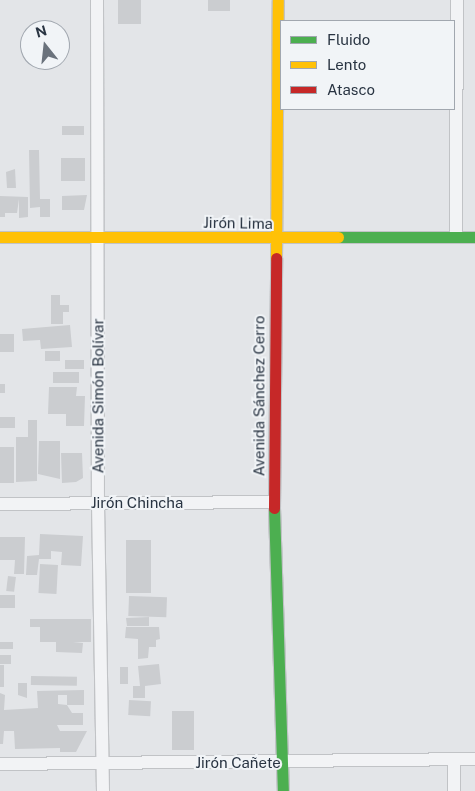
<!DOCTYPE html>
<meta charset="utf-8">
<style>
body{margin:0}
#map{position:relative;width:475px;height:791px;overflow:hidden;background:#e3e5e8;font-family:"Public Sans",sans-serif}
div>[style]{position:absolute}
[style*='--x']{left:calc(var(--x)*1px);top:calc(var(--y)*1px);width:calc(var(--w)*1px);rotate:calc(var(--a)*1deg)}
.building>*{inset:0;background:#cbcdd0;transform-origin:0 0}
.roads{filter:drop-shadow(1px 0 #c1c3c6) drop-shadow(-1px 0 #c1c3c6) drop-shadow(0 1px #c1c3c6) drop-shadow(0 -1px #c1c3c6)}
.street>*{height:12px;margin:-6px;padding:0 6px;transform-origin:6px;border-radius:6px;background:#f2f3f5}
.fast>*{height:11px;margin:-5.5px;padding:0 5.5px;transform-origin:5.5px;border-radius:5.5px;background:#4caf50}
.slow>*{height:11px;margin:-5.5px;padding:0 5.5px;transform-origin:5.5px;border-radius:5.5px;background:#ffc107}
.jam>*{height:11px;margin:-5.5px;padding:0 5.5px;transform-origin:5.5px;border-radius:5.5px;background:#c62828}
span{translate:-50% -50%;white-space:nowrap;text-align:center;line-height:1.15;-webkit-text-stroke:4px #f1f4f7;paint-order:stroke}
.street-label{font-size:15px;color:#293442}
.legend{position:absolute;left:280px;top:20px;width:175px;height:90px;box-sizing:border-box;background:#f1f4f7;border:1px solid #a1a7af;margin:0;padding:6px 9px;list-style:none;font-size:15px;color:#293442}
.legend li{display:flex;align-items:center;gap:10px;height:25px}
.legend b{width:25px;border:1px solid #a1a7af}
.north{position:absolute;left:20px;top:20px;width:50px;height:50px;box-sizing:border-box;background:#f1f4f7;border:1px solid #a1a7af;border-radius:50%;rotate:344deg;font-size:14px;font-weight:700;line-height:20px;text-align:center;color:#293442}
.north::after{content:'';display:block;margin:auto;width:18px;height:22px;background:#6a727c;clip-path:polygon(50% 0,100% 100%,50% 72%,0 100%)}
</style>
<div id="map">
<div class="building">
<i style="left:118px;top:0;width:23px;height:24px"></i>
<i style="left:208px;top:0;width:22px;height:11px"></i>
<i style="left:62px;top:126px;width:22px;height:9px"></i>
<i style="clip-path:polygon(29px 150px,39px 150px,40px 199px,50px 199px,50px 217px,40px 217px,40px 207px,30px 208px)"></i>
<i style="left:61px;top:158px;width:24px;height:23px"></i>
<i style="clip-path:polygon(15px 169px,16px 188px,7px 188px,6px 172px)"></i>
<i style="clip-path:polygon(87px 195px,84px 210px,62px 210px,62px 196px)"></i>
<i style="clip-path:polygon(0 196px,28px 197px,28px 217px,19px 218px,19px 199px,17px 213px,5px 213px,5px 217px,0 217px)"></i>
<i style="clip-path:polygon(51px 295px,60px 295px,60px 305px,69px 305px,69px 312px,63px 312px,63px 324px,51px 324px)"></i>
<i style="clip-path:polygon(70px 325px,72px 347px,41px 349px,40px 340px,23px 341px,22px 329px)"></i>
<i style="left:0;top:334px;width:14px;height:18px"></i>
<i style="left:60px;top:351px;width:10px;height:15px;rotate:90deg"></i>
<i style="left:84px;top:360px;width:9px;height:19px;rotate:90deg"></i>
<i style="left:53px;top:372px;width:26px;height:11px"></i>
<i style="left:0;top:384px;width:5px;height:9px"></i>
<i style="clip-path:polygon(49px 387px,77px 387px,76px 396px,85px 396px,84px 426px,66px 426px,66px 414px,48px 414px)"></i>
<i style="left:0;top:417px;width:15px;height:11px"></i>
<i style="clip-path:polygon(28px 420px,37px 420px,37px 481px,16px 482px,16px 437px,28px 437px)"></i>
<i style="clip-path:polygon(39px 441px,60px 441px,60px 479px,38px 474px)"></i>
<i style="left:0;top:447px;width:14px;height:36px"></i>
<i style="clip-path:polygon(61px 453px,82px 453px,83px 478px,76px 482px,62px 483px)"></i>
<i style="clip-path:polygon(40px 534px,83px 536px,81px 566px,61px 565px,62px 552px,51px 551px,51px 559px,39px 559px,37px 575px,26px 575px,27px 556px,39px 555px)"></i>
<i style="clip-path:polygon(0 537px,25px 537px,24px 574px,14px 574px,15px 560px,0 560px)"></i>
<i style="left:126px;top:540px;width:25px;height:53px"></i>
<i style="left:40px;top:564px;width:18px;height:29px;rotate:3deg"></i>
<i style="left:8px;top:576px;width:8px;height:15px;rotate:7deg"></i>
<i style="left:15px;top:595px;width:13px;height:15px;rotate:90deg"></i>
<i style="left:129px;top:596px;width:38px;height:20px;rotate:2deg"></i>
<i style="clip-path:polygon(149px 617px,149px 626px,127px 626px,126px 618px)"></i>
<i style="clip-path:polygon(30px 619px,91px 619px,91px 642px,73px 642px,83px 643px,82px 653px,56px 652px,56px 642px,40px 642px,40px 627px,30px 627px)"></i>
<i style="clip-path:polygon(126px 627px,159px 627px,160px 639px,156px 640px,156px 647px,149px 647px,148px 658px,138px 659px,138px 639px,125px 638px)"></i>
<i style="left:0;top:642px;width:13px;height:7px"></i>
<i style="left:0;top:655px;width:11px;height:9px"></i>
<i style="clip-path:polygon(159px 664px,161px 684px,145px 686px,145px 698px,133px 698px,133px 686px,140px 686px,138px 666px)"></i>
<i style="left:0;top:665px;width:4px;height:22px"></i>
<i style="left:120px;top:667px;width:8px;height:17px"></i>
<i style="left:31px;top:676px;width:46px;height:9px;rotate:1deg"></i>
<i style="clip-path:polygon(18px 683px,27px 683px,27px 698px,18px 695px)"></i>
<i style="clip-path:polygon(84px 690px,84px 705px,67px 705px,67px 695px,58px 695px,58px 704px,67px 705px,72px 713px,83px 713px,83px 725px,57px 725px,60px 731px,87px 731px,76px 752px,60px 752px,60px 748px,15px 749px,14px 731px,4px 731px,3px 744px,0 744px,0 693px,5px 695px,4px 710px,38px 708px,37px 691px)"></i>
<i style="left:129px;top:700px;width:22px;height:15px;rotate:3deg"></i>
<i style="left:172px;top:711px;width:22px;height:39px"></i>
</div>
<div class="roads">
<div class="street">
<i style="--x:97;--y:0;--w:504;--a:89.89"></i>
<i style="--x:98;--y:504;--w:287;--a:89"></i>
<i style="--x:456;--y:237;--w:237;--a:-89.8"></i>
<i style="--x:0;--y:504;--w:274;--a:-0.4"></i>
<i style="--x:0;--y:764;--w:475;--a:-0.6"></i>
<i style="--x:454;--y:791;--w:32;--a:-90"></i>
</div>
<div class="fast">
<i style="--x:338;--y:237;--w:137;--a:0"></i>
<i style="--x:274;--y:508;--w:283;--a:88.2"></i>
</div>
<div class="slow">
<i style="--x:0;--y:237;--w:338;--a:0"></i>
<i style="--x:276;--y:258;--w:258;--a:-89.6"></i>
</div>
<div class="jam">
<i style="--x:274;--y:508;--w:250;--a:-89.5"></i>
</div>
</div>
<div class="street-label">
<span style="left:238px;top:223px;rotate:1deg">Jirón Lima</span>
<span style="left:98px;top:396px;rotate:-90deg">Avenida Simón Bolívar</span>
<span style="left:259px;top:396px;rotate:-90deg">Avenida Sánchez Cerro</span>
<span style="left:137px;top:503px">Jirón Chincha</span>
<span style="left:238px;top:763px">Jirón Cañete</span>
</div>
<ul class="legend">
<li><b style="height:6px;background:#4caf50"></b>Fluido</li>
<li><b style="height:6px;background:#ffc107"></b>Lento</li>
<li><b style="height:6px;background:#c62828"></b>Atasco</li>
</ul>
<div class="north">N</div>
</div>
